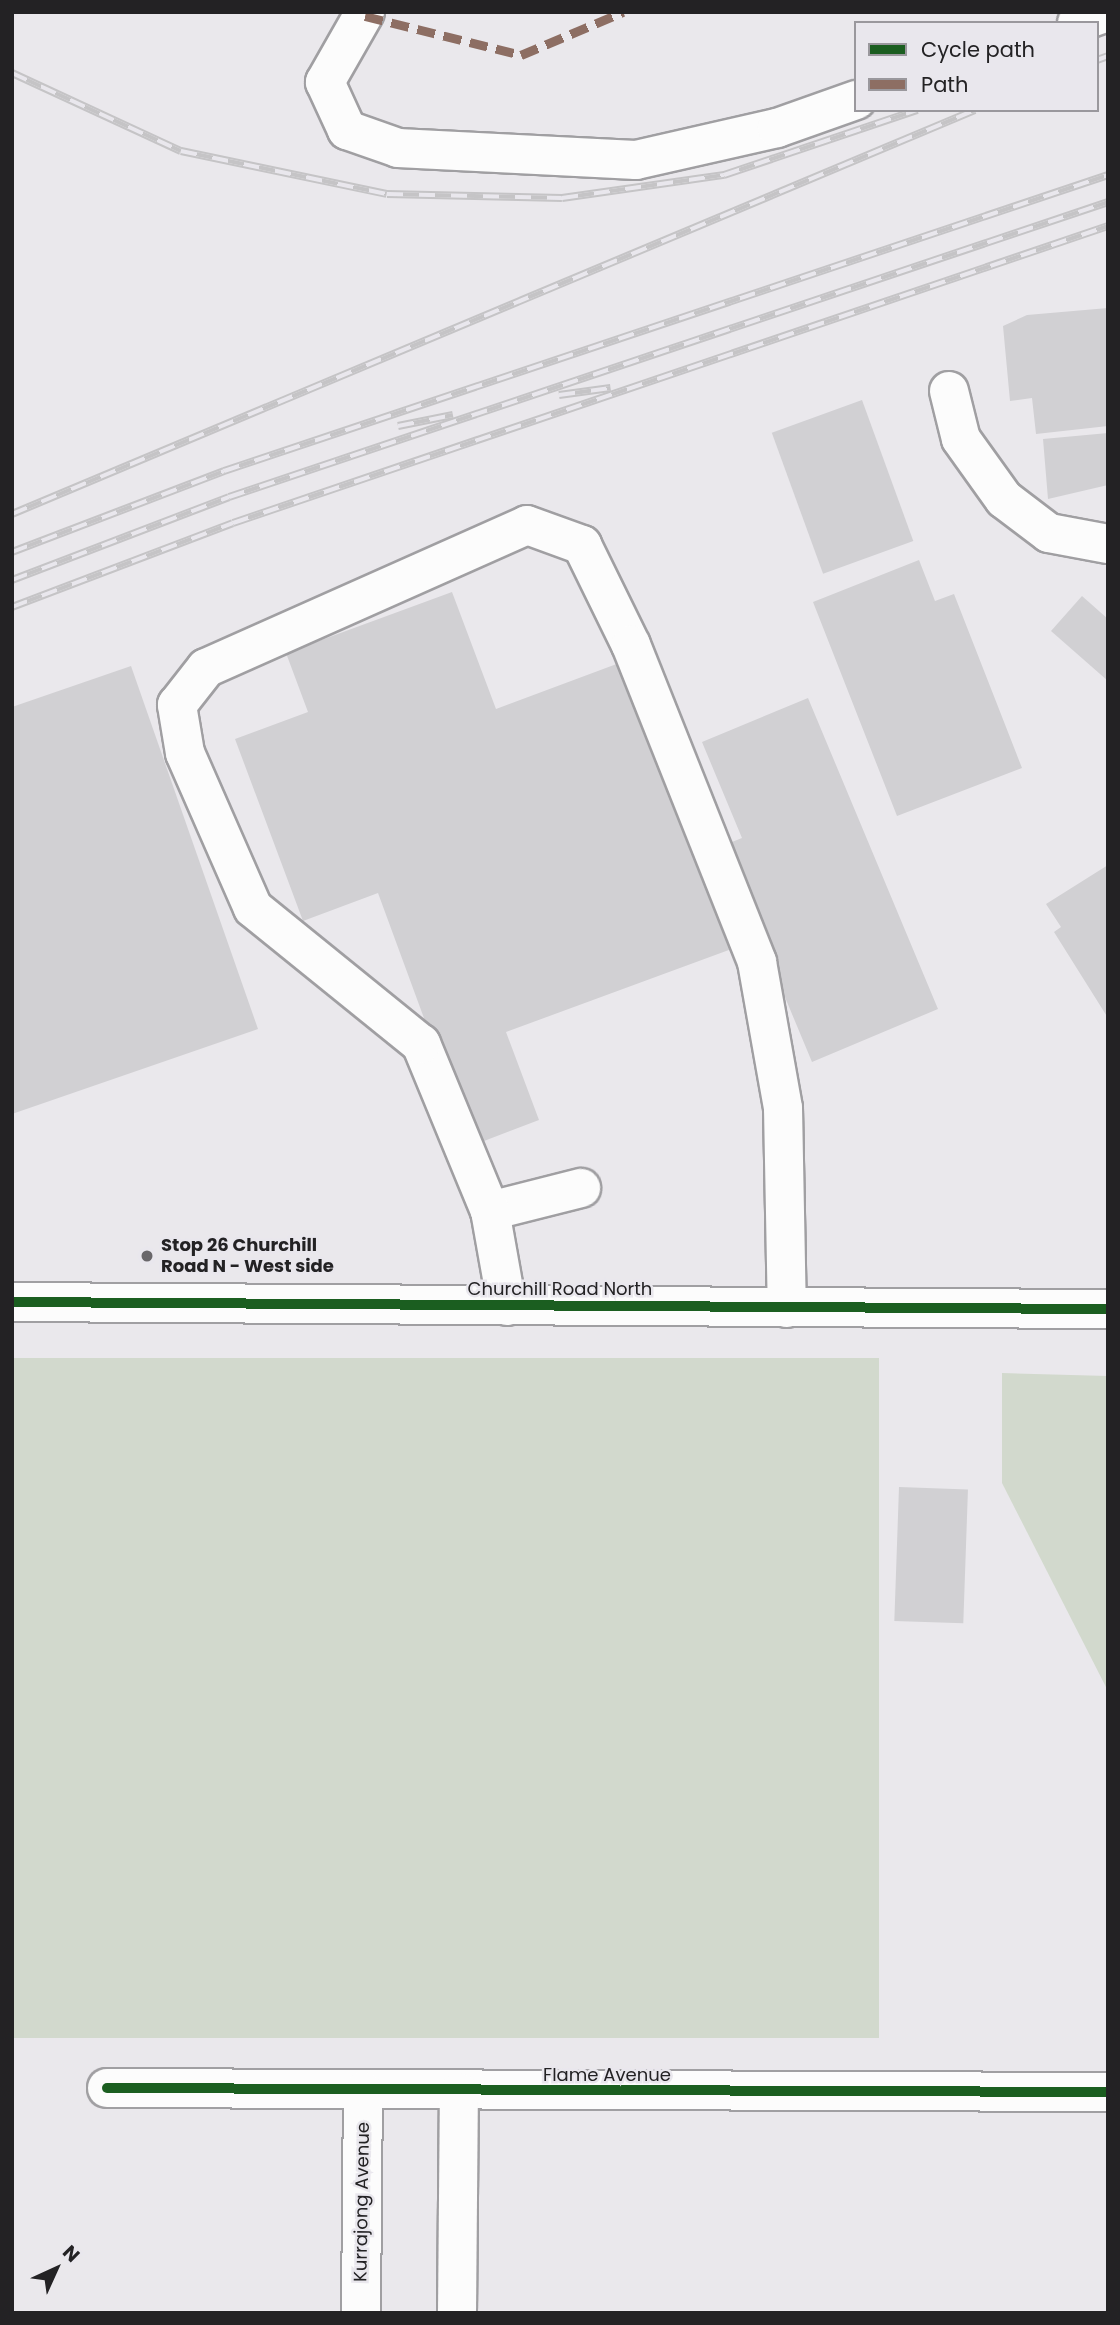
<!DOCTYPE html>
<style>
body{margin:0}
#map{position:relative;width:1120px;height:2325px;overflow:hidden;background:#eae8ec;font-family:Poppins,sans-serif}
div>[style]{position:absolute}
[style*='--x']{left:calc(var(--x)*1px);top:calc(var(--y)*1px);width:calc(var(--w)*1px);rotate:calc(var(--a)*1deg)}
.green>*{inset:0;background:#d2d9cd;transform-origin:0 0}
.building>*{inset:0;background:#d1d0d3;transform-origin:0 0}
.roads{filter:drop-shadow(2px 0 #a09fa2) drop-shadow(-2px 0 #a09fa2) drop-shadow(0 2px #a09fa2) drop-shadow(0 -2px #a09fa2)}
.minor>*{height:38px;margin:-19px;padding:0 19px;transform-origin:19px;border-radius:19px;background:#fcfcfc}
.rail>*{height:8px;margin-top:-4px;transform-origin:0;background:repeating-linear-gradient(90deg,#e9e7ed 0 16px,#c5c4c6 0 32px);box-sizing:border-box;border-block:2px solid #c5c4c6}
.quiet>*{height:9px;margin-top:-4.5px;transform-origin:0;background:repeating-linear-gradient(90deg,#8d6e63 0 18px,transparent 0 27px)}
.cycleway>*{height:10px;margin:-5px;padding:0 5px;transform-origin:5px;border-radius:5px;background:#1b5e20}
.dots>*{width:19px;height:19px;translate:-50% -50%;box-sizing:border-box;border:4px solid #e9e7ed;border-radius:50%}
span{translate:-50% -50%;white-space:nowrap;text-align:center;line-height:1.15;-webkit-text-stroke:5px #e9e7ed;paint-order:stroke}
.poi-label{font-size:18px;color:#232224;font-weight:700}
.left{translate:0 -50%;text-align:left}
.street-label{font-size:18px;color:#232224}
.frame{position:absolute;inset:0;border:14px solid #232224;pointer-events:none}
.legend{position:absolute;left:854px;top:21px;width:245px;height:91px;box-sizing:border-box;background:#e9e7ed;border:2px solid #9a989d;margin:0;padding:9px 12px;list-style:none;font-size:21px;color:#232224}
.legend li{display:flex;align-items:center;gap:14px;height:35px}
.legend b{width:35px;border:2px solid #9a989d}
.north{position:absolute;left:21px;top:2234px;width:70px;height:70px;-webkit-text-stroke:5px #e9e7ed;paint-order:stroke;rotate:45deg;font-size:19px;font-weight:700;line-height:28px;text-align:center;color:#232224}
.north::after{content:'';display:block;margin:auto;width:24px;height:32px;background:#232224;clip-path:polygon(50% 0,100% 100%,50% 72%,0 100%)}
</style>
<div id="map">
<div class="green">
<i style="left:12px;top:1358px;width:867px;height:680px"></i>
<i style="clip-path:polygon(1002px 1373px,1108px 1376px,1108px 1691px,1002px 1483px)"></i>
</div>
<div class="building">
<i style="clip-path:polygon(1108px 308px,1108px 426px,1036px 434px,1032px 398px,1010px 401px,1003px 326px,1027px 315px)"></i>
<i style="left:862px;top:400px;width:150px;height:96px;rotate:70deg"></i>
<i style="clip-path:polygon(1108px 433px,1108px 485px,1048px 499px,1043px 439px)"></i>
<i style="clip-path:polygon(919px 560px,935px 601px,954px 594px,1022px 768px,897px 816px,813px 602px)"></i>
<i style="clip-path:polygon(452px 592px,496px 709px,630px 659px,737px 947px,506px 1032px,539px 1120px,471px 1146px,378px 893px,303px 921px,235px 739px,308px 712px,286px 653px)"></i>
<i style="clip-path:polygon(1082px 596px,1108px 619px,1108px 681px,1051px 631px)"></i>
<i style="clip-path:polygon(131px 666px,258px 1029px,12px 1114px,12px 707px)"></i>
<i style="clip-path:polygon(808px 698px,938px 1009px,812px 1062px,722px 846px,742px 838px,702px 742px)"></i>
<i style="clip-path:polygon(1108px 865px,1108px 1018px,1054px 932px,1061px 927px,1046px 904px)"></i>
<i style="left:899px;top:1487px;width:69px;height:134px;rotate:2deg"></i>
</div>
<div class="roads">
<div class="minor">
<i style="--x:365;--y:12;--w:81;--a:119.7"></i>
<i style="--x:325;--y:82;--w:53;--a:65.4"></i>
<i style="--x:347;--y:130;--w:54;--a:19.4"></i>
<i style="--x:398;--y:148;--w:238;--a:2.9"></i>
<i style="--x:636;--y:160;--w:145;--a:-12.8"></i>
<i style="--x:777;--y:128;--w:84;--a:-19.5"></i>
<i style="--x:1077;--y:23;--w:32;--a:-20"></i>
<i style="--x:949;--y:391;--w:49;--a:76"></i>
<i style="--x:961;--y:439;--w:74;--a:54.4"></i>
<i style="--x:1004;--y:499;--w:56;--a:37.1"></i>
<i style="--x:1049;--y:533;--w:60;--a:10.6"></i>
<i style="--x:490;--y:1211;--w:94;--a:-14.2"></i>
<i style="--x:12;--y:1302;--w:1096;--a:0.37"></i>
<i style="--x:507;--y:1306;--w:97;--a:-100.1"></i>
<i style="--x:490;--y:1211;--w:181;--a:-112.4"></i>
<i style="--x:421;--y:1044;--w:216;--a:-141"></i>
<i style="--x:253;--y:908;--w:169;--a:-113.7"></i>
<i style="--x:185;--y:753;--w:49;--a:-99.5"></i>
<i style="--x:177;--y:705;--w:47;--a:-51.9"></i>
<i style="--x:206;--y:668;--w:351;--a:-24"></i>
<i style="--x:527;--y:525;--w:59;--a:20"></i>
<i style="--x:582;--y:545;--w:111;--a:63.9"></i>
<i style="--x:631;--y:645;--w:341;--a:68.3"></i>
<i style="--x:757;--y:962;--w:148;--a:79.9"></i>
<i style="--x:783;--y:1108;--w:200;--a:88.9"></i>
<i style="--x:107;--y:2088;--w:1001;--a:0.23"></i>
<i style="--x:361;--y:2313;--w:222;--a:-89.5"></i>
<i style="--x:457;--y:2313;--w:221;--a:-89.5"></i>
</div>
</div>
<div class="rail">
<i style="--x:1097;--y:60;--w:12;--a:-20"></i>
<i style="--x:12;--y:73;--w:186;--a:24.8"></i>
<i style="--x:181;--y:151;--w:210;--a:11.8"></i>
<i style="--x:387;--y:194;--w:175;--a:1.3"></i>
<i style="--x:562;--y:198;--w:164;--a:-8.1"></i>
<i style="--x:724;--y:175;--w:204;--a:-18.6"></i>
<i style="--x:559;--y:395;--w:52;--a:-7.7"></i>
<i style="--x:398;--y:426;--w:56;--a:-11.3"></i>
<i style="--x:12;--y:514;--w:1044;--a:-22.76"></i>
<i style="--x:12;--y:552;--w:227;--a:-20.9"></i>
<i style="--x:224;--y:471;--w:932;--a:-18.51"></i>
<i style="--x:12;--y:580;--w:232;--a:-20.9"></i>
<i style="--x:229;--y:497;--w:927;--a:-18.55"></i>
<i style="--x:12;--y:607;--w:236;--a:-20.8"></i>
<i style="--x:233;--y:523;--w:924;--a:-18.75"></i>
</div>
<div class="quiet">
<i style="--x:365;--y:16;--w:161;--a:14"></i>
<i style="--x:521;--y:55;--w:111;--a:-22.9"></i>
</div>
<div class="cycleway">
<i style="--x:12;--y:1302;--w:1096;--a:0.37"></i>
<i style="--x:107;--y:2088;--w:1001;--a:0.23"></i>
</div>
<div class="dots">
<i style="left:147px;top:1256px;background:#69676a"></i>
</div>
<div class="poi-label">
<span class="left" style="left:161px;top:1256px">Stop 26 Churchill<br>Road N - West side</span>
</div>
<div class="street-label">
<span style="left:560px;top:1289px">Churchill Road North</span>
<span style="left:607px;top:2075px">Flame Avenue</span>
<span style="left:362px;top:2202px;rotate:-89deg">Kurrajong Avenue</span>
</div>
<div class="frame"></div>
<ul class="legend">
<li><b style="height:9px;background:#1b5e20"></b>Cycle path</li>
<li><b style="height:9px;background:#8d6e63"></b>Path</li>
</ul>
<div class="north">N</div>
</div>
